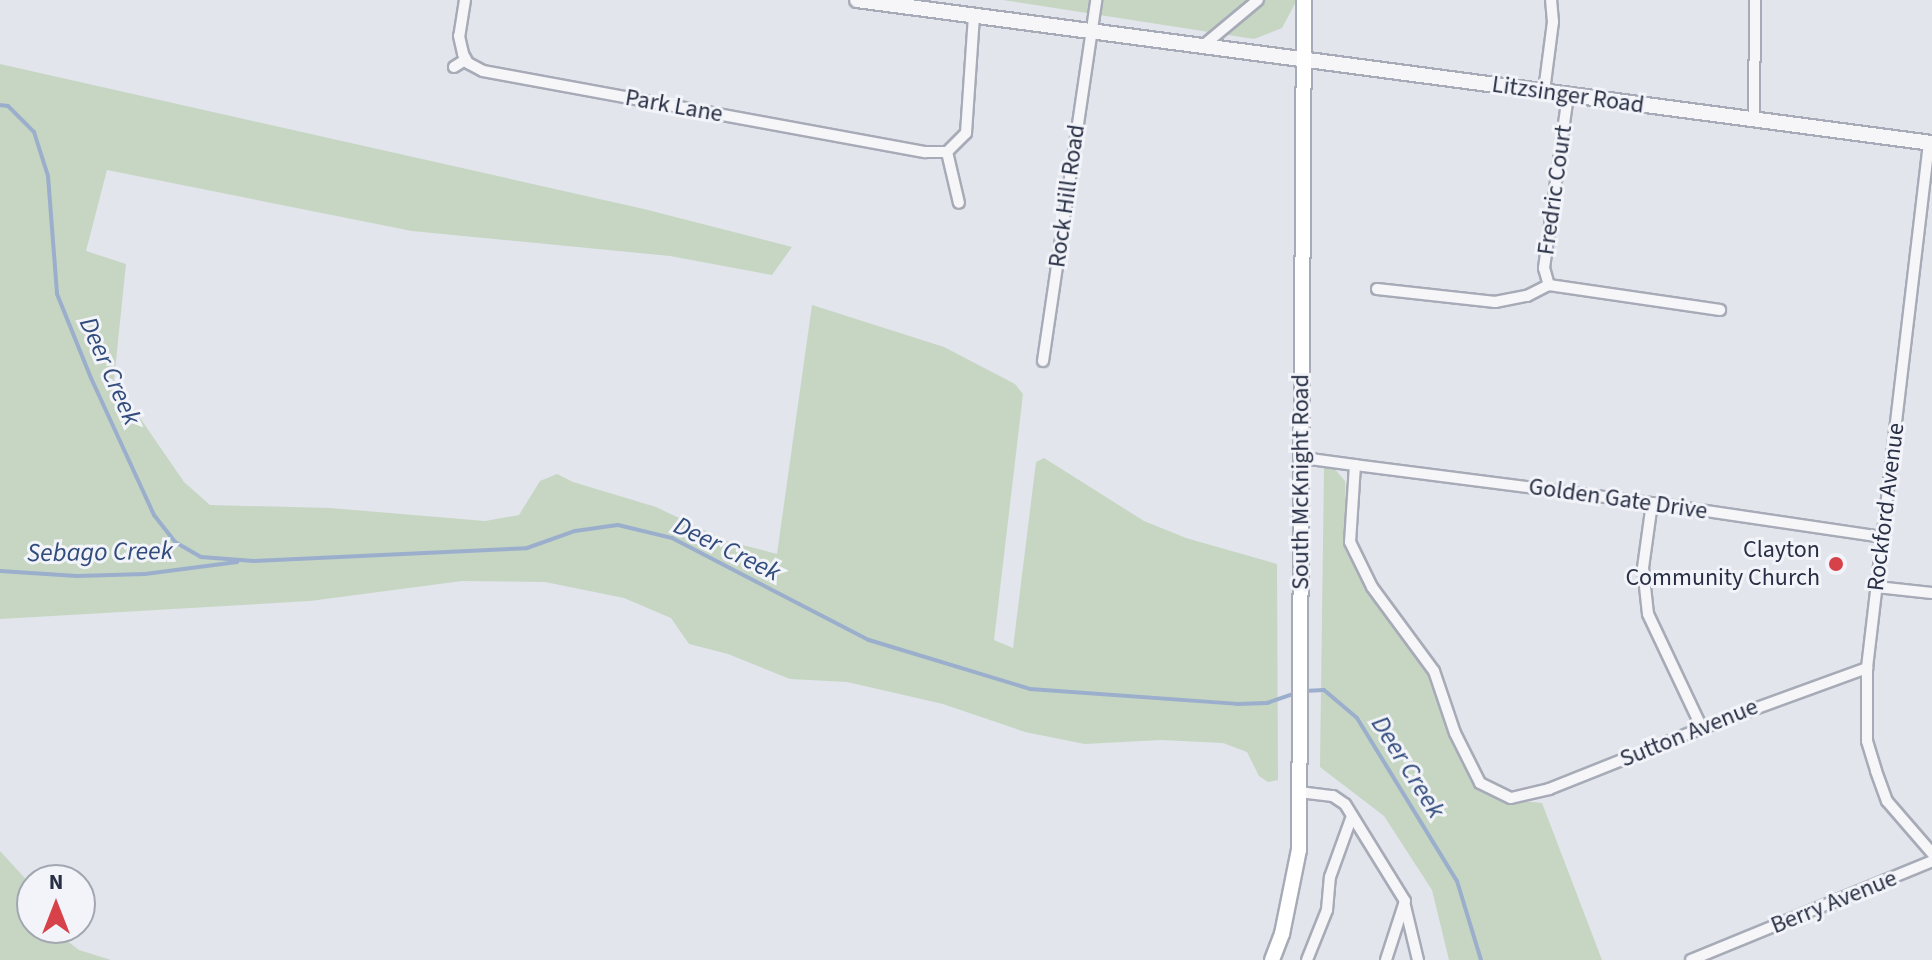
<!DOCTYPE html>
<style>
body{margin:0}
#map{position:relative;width:1932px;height:960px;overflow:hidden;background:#e2e5ec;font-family:"Source Sans 3",sans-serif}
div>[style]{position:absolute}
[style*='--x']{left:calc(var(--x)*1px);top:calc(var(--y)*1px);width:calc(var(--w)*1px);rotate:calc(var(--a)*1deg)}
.green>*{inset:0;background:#c6d6c3}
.stream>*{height:4px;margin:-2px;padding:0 2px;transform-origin:2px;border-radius:2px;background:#9bafcd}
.roads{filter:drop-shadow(2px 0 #a7abb7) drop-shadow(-2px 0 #a7abb7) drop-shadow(0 2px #a7abb7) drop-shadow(0 -2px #a7abb7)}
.minor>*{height:10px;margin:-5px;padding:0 5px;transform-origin:5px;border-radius:5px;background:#f6f6f9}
.tertiary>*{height:14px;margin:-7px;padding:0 7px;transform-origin:7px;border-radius:7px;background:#f6f6f9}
.secondary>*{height:14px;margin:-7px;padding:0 7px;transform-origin:7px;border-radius:7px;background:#fff}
.dots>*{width:22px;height:22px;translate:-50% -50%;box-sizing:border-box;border:4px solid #f2f4f9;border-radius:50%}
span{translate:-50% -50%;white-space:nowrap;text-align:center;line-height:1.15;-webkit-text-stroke:6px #f2f4f9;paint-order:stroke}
.street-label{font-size:24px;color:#293045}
.poi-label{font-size:24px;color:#293045}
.right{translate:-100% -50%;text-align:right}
.water-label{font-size:26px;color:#304b7c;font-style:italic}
.north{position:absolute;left:16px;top:864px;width:80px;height:80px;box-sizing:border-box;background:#f2f4f9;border:2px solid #a2a6b1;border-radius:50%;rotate:0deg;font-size:22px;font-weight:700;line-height:32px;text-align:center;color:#293045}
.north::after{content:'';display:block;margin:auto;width:28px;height:36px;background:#d74149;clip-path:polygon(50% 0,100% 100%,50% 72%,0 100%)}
</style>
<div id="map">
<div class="green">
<i style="clip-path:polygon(1003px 0,1297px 0,1282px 28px,1254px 39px)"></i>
<i style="clip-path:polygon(0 64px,644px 209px,792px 247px,772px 275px,670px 256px,412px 231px,107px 170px,86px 251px,126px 264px,114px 380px,184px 482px,210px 505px,330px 508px,485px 521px,519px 515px,540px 481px,557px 474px,573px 482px,656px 507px,727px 541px,777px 554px,812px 305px,944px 347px,1015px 384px,1023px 394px,994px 640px,1013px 648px,1036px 462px,1044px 458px,1144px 521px,1186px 538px,1277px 564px,1278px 780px,1268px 782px,1259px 776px,1247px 752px,1223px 743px,1161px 740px,1085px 744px,1025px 732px,943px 704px,847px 682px,790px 679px,728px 654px,689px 644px,671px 618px,624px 598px,545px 582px,462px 581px,310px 601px,0 619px)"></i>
<i style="clip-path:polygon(1324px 467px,1334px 468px,1345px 481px,1347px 541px,1356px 570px,1426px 667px,1453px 744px,1474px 779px,1495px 798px,1542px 803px,1602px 960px,1449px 960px,1432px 890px,1384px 816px,1320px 767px)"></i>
<i style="clip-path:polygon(0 851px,32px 886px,32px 928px,50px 928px,79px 950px,111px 960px,0 960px)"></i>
</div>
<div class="stream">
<i style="--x:0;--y:105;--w:8;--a:7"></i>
<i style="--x:8;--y:106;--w:37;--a:45"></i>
<i style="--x:34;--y:132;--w:46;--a:72.3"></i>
<i style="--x:48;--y:176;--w:118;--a:85.6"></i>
<i style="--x:57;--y:294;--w:91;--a:68"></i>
<i style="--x:91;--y:378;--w:151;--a:65.3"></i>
<i style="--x:154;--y:515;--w:34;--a:52"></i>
<i style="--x:175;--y:542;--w:30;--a:30"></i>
<i style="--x:201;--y:557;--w:53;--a:4.3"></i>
<i style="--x:254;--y:561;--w:273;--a:-2.7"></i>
<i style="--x:527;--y:548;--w:51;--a:-19.5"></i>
<i style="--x:575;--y:531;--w:43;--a:-7.9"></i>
<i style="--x:618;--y:525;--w:56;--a:13.5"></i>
<i style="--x:672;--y:538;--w:222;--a:27.4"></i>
<i style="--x:869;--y:640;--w:168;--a:16.9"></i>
<i style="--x:1030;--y:689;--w:208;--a:4.1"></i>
<i style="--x:1237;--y:704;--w:30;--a:-2"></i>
<i style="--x:1267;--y:703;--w:31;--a:-19"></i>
<i style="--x:0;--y:571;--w:77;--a:3.7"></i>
<i style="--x:77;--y:576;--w:68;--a:-1.7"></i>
<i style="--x:145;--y:574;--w:93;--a:-7.4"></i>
<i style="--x:1304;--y:691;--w:20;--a:-3"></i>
<i style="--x:1324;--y:690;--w:43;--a:40.3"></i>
<i style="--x:1357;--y:718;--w:191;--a:58.5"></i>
<i style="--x:1457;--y:881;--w:83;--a:73.1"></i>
</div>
<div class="roads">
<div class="minor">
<i style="--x:465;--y:0;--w:36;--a:99"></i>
<i style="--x:459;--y:36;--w:18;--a:77"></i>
<i style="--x:463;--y:54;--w:10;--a:61"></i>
<i style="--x:468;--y:63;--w:17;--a:28"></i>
<i style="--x:483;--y:71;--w:450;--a:10.4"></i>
<i style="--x:926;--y:152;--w:21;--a:0"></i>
<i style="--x:947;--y:152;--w:27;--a:-45"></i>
<i style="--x:966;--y:133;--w:117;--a:-86.1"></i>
<i style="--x:1204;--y:45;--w:70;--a:-39.8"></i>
<i style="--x:454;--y:67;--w:13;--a:-32"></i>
<i style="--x:1544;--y:91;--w:70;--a:-82.6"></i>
<i style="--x:1553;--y:22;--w:22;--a:-95"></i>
<i style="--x:1568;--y:95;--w:175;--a:97.9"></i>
<i style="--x:1544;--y:268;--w:18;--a:74"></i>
<i style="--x:1549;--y:285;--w:173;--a:8.3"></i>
<i style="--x:1754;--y:120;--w:120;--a:-89.5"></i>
<i style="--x:1929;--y:143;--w:529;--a:96.74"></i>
<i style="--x:1867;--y:668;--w:73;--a:90"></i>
<i style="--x:1867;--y:741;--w:31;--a:73"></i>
<i style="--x:1876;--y:771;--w:32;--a:70"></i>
<i style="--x:1887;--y:801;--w:69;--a:49.1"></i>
<i style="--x:947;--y:152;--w:52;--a:76.8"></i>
<i style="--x:1377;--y:289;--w:119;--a:6.3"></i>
<i style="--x:1495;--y:302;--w:33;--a:-11"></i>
<i style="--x:1527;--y:296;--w:25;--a:-27"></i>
<i style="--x:1043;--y:361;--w:365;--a:-81.6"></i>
<i style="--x:1303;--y:458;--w:52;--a:7.7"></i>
<i style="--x:1355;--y:465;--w:77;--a:93.7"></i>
<i style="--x:1350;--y:542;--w:50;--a:63.9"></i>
<i style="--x:1372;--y:587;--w:104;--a:53.6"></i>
<i style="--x:1434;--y:671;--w:65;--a:71.3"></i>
<i style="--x:1455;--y:733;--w:56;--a:63.4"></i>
<i style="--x:1480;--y:783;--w:34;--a:26"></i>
<i style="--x:1511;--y:798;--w:39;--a:-13"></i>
<i style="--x:1549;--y:789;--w:165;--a:-21.7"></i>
<i style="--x:1702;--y:728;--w:176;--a:-20"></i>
<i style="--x:1355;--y:465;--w:299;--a:7.3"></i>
<i style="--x:1652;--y:503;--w:232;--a:8.4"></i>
<i style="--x:1652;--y:503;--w:66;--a:97.9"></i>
<i style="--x:1643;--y:568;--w:46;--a:83.8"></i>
<i style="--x:1648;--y:614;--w:126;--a:64.7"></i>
<i style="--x:1877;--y:587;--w:55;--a:6.2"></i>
<i style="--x:1299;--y:792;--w:34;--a:7"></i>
<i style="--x:1333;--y:796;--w:14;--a:34"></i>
<i style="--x:1345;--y:804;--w:114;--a:58.3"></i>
<i style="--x:1405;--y:901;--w:62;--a:107.9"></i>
<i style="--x:1405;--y:906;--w:56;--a:76.5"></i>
<i style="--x:1307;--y:960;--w:54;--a:-68.2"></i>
<i style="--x:1327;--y:910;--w:33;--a:-85"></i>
<i style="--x:1330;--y:877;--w:65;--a:-70.2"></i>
<i style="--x:1691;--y:960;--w:261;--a:-22.3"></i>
</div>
<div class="tertiary">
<i style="--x:857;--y:0;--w:1084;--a:7.58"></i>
</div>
<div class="secondary">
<i style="--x:1272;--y:960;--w:28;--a:-69"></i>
<i style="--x:1282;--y:934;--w:86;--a:-78.6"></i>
<i style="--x:1299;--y:850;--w:850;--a:-89.66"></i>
</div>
</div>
<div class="dots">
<i style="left:1836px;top:564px;background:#d74149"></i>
</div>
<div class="street-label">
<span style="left:1568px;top:95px;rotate:8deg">Litzsinger Road</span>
<span style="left:674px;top:106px;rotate:10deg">Park Lane</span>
<span style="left:1555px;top:190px;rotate:-82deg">Fredric Court</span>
<span style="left:1067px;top:196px;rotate:-82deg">Rock Hill Road</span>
<span style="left:1301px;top:482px;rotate:-90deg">South McKnight Road</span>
<span style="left:1618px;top:499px;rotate:8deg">Golden Gate Drive</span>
<span style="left:1886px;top:507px;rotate:-83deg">Rockford Avenue</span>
<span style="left:1689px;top:733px;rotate:-22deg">Sutton Avenue</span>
<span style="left:1834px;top:902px;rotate:-22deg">Berry Avenue</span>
</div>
<div class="poi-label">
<span class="right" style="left:1820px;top:564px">Clayton<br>Community Church</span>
</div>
<div class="water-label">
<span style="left:110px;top:371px;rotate:66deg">Deer Creek</span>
<span style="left:727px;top:549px;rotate:26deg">Deer Creek</span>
<span style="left:100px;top:552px;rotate:-1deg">Sebago Creek</span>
<span style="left:1408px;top:767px;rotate:58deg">Deer Creek</span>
</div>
<div class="north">N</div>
</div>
